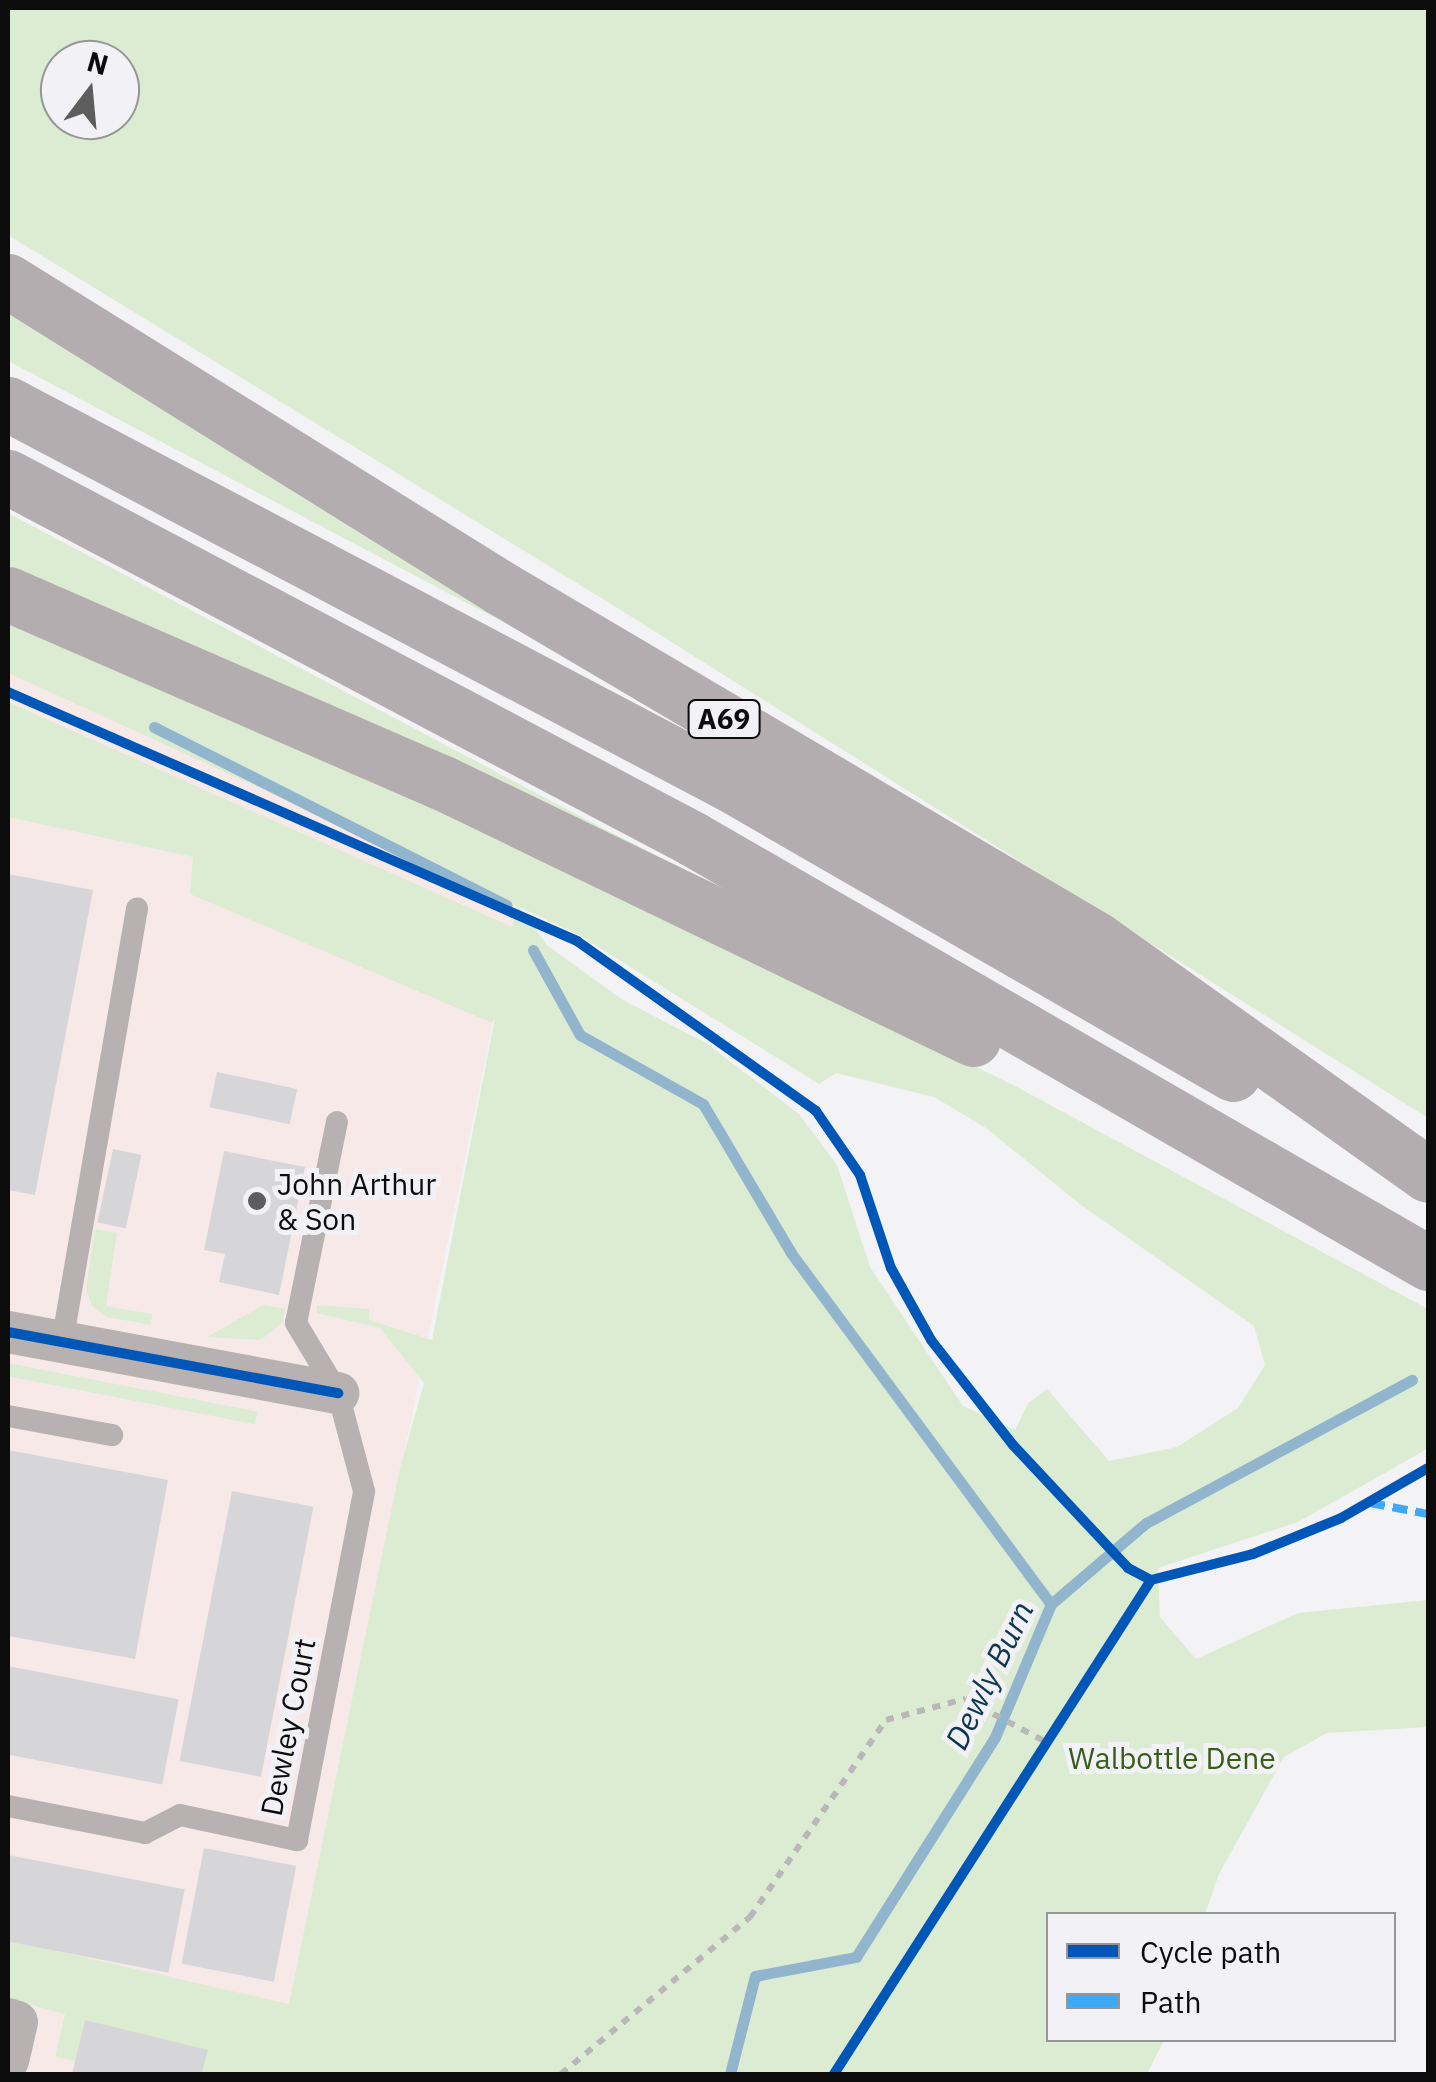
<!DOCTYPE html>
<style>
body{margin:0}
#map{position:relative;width:1436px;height:2082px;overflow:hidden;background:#f3f3f5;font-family:"IBM Plex Sans",sans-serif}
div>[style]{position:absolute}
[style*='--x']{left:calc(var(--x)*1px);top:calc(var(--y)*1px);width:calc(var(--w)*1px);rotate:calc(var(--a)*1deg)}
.commercial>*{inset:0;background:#f8e9e9}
.green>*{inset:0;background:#dcecd3;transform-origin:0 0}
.stream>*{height:11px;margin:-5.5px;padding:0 5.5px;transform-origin:5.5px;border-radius:5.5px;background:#92b5ce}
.building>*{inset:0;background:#d6d6d8;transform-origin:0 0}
.path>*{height:6px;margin-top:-3px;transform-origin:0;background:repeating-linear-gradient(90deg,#b9b7b8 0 8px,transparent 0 16px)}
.lane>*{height:22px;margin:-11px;padding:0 11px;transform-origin:11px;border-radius:11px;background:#b8b1b2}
.street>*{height:42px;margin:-21px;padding:0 21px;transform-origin:21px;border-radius:21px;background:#b8b1b2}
.highway>*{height:55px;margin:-27.5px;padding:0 27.5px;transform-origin:27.5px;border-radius:27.5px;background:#b4adaf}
.quiet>*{height:8px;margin-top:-4px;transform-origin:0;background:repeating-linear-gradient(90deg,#3fa9f5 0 15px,transparent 0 23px)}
.cycleway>*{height:10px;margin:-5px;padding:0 5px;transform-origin:5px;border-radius:5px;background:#0057b8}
.dots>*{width:28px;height:28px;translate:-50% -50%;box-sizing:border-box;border:5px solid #f2f2f6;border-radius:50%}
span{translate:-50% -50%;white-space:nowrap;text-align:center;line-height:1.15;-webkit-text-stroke:10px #f2f2f6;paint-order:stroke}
.shield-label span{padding:2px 8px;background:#f2f2f6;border:2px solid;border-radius:8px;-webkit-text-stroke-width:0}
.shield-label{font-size:28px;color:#0c0c0d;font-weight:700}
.poi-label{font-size:30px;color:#0c0c0d}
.left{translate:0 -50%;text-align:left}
.street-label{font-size:30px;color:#0c0c0d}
.park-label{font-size:30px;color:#385d18}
.water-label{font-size:32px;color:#0d3751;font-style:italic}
.frame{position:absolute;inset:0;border:10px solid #0c0c0d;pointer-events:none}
.legend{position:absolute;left:1046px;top:1912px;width:350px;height:130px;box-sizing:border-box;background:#f2f2f6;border:2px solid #969699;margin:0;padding:12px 18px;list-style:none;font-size:30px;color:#0c0c0d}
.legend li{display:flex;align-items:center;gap:20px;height:50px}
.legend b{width:50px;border:2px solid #969699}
.north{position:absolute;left:40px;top:40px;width:100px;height:100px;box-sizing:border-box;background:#f2f2f6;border:2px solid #969699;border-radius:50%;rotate:16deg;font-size:28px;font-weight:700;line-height:40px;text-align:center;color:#0c0c0d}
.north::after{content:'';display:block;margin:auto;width:35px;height:45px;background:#5d5d5e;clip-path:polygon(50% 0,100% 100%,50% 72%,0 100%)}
</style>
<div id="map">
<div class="commercial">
<i style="clip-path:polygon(8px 673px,517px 906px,276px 2074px,8px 2074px)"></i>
</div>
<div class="green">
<i style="clip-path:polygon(evenodd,8px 8px,1428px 8px,1428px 1118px,611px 604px,8px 235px,8px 8px,60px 60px,120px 60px,120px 120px,60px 120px,60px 60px)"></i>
<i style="clip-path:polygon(8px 289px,590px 668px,8px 361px)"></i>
<i style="clip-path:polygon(8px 513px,587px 820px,801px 929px,8px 570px)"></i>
<i style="clip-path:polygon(evenodd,8px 617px,648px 906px,1017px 1087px,1428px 1309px,1428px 1446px,1422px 1452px,1298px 1522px,1158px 1568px,1160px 1617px,1196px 1659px,1298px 1613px,1428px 1600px,1428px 1727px,1327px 1733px,1284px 1757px,1219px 1874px,1205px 1914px,1048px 1914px,1048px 2040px,1164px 2040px,1147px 2074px,202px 2074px,208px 2051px,85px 2021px,75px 2061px,55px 2057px,65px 2014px,8px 1999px,8px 1940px,289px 2004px,400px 1468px,424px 1383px,380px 1328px,317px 1313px,317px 1305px,369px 1309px,369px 1320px,432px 1340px,495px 1018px,492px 1023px,190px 894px,193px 857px,8px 817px,8px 702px,512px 927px,517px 906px,8px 673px,8px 617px,519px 907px,579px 935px,819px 1084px,836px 1073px,934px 1097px,986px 1128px,1081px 1205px,1254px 1326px,1265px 1365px,1238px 1408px,1177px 1447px,1109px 1461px,1047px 1389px,1028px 1403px,1015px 1430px,963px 1406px,870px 1267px,837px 1165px,799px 1114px,706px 1043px,623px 1000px,548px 946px,519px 907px)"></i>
<i style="clip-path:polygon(95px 1229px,117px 1233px,106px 1306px,152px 1314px,151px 1325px,107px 1317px,92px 1306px,86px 1289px)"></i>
<i style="clip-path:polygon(263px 1305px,285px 1309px,283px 1322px,261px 1340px,207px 1337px)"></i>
<i style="left:8px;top:1363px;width:254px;height:13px;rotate:11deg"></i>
</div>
<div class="stream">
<i style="--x:154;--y:727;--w:395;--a:26.8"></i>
<i style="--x:533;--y:950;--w:97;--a:61.1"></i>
<i style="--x:580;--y:1035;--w:141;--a:29.3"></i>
<i style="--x:703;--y:1104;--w:173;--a:59.4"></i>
<i style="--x:791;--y:1253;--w:437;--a:53.5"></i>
<i style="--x:730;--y:2074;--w:101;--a:-75.7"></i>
<i style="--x:755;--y:1976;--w:103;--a:-10.7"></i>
<i style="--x:856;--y:1957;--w:260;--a:-57.7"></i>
<i style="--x:995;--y:1737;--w:144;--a:-67.2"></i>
<i style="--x:1051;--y:1604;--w:125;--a:-40.5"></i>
<i style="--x:1146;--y:1523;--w:302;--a:-28.3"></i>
</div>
<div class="building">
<i style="clip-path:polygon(8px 874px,93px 890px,35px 1195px,8px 1190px)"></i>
<i style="left:217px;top:1072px;width:82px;height:36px;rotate:12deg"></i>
<i style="left:113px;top:1149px;width:29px;height:75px;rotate:12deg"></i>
<i style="clip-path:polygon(224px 1151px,305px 1167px,279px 1295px,219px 1282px,225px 1254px,204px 1250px)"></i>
<i style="clip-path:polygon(8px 1450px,168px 1480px,135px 1659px,8px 1636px)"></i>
<i style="left:232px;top:1491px;width:83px;height:275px;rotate:11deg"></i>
<i style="left:8px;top:1666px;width:174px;height:87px;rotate:11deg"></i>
<i style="left:204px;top:1848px;width:94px;height:118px;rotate:11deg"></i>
<i style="left:8px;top:1855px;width:180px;height:85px;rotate:11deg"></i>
<i style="clip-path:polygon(85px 2020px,208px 2050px,202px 2074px,72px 2074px)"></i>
</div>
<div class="path">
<i style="--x:561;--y:2074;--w:246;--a:-39.7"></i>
<i style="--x:750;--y:1917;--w:239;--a:-55.4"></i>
<i style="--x:886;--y:1720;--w:82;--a:-14.9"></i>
<i style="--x:965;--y:1699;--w:92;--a:28"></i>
</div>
<div class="lane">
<i style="--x:62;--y:1343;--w:441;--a:-80.2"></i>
<i style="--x:8;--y:1416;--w:106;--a:10.4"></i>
<i style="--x:8;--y:1806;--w:140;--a:11.1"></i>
<i style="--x:145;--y:1833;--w:39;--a:-27"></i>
<i style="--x:180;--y:1815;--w:120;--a:12.1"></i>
<i style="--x:297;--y:1840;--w:355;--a:-79.1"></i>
<i style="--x:364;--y:1491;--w:101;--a:-104.9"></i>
<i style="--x:338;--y:1393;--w:82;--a:-121"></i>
<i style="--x:296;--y:1323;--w:205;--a:-78.5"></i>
</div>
<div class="street">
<i style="--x:8;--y:1332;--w:336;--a:10.5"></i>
<i style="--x:8;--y:2019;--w:9;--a:18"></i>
<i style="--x:17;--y:2022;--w:39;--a:103"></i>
</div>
<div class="highway">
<i style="--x:8;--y:281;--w:579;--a:31.93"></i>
<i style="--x:499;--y:587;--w:693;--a:30.52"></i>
<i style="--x:1096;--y:939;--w:407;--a:35.4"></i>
<i style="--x:8;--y:404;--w:811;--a:27.77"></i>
<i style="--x:726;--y:782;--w:585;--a:29.94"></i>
<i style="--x:8;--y:477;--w:775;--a:27.85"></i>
<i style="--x:693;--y:839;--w:849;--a:29.98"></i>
<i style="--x:8;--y:594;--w:472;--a:23.5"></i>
<i style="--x:441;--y:782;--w:591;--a:25.78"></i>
</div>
<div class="quiet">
<i style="--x:1370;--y:1503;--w:59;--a:10.7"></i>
</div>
<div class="cycleway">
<i style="--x:8;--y:692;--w:621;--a:23.63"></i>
<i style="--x:577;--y:941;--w:293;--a:35.4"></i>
<i style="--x:816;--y:1111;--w:78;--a:55.5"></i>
<i style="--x:860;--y:1175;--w:98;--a:71.6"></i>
<i style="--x:891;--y:1268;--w:82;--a:60.9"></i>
<i style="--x:931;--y:1340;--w:133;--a:52"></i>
<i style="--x:1013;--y:1445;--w:168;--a:46.9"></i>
<i style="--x:1128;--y:1568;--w:26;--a:28"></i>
<i style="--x:1151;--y:1580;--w:105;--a:-14.3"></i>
<i style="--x:1253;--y:1554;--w:95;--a:-22.2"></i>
<i style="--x:1341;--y:1518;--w:100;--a:-29.9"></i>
<i style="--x:8;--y:1332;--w:336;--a:10.5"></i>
<i style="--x:834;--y:2074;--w:587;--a:-57.31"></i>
</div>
<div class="dots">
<i style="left:257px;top:1201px;background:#5d5d5e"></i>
</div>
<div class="shield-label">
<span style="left:724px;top:719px">A69</span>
</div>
<div class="poi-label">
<span class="left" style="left:277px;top:1201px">John Arthur<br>&amp; Son</span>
</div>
<div class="street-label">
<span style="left:288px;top:1727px;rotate:-79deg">Dewley Court</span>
</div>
<div class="park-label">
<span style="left:1172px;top:1758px">Walbottle Dene</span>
</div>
<div class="water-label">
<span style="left:989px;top:1675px;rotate:-64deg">Dewly Burn</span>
</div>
<div class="frame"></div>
<ul class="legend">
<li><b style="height:12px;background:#0057b8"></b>Cycle path</li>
<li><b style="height:12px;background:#3fa9f5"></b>Path</li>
</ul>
<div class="north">N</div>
</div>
